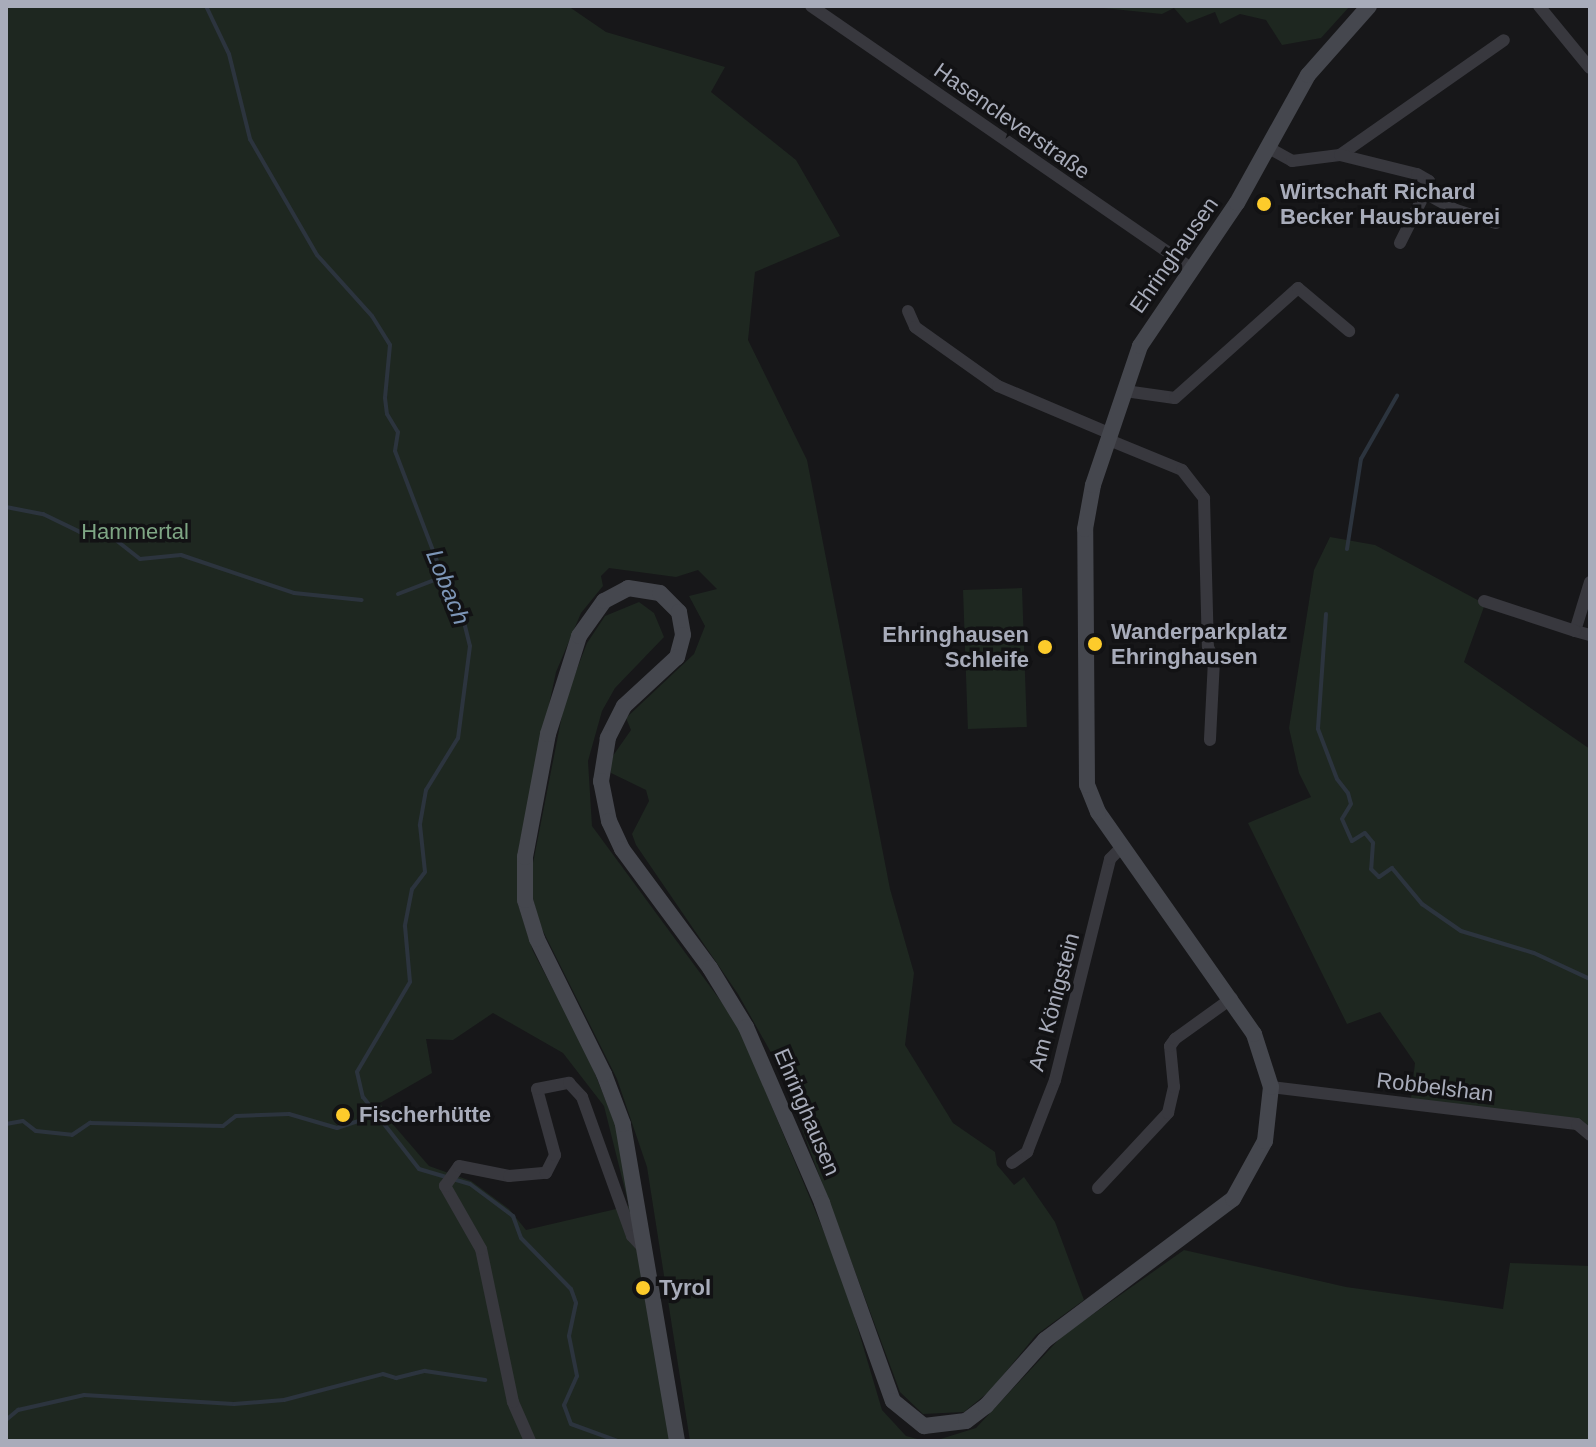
<!DOCTYPE html>
<meta charset="utf-8">
<style>
body{margin:0}
#map{position:relative;width:1596px;height:1447px;overflow:hidden;background:#171719;font-family:Arial,sans-serif}
div>[style]{position:absolute}
[style*='--x']{left:calc(var(--x)*1px);top:calc(var(--y)*1px);width:calc(var(--w)*1px);rotate:calc(var(--a)*1deg)}
.green>*{inset:0;background:#1e2720;transform-origin:0 0}
.stream>*{height:4px;margin:-2px;padding:0 2px;transform-origin:2px;border-radius:2px;background:#2c343e}
.street>*{height:12px;margin:-6px;padding:0 6px;transform-origin:6px;border-radius:6px;background:#38383e}
.secondary>*{height:16px;margin:-8px;padding:0 8px;transform-origin:8px;border-radius:8px;background:#45474e}
.dots>*{width:22px;height:22px;translate:-50% -50%;box-sizing:border-box;border:4px solid #121214;border-radius:50%}
span{translate:-50% -50%;white-space:nowrap;text-align:center;line-height:1.15;-webkit-text-stroke:7px #121214;paint-order:stroke}
.street-label{font-size:22px;color:#a8acba}
.poi-label{font-size:22px;color:#a8acba;font-weight:700}
.left{translate:0 -50%;text-align:left}
.right{translate:-100% -50%;text-align:right}
.park-label{font-size:22px;color:#7ea684}
.water-label{font-size:24px;color:#7d96b7;font-style:italic}
.frame{position:absolute;inset:0;border:8px solid #a8acba;pointer-events:none}
</style>
<div id="map">
<div class="green">
<i style="clip-path:polygon(evenodd,6px 6px,568px 6px,606px 32px,725px 67px,711px 92px,796px 160px,840px 236px,755px 272px,748px 340px,807px 460px,890px 889px,914px 973px,905px 1045px,953px 1123px,995px 1152px,997px 1165px,1014px 1185px,1024px 1177px,1055px 1222px,1084px 1300px,1036px 1335px,991px 1390px,964px 1412px,923px 1414px,900px 1392px,778px 1065px,738px 994px,636px 845px,632px 834px,649px 801px,646px 790px,611px 773px,610px 760px,631px 730px,626px 718px,694px 654px,705px 626px,689px 596px,717px 589px,698px 570px,676px 577px,609px 568px,601px 576px,603px 586px,581px 613px,556px 672px,519px 847px,517px 901px,533px 951px,587px 1054px,618px 1131px,670px 1441px,6px 1441px,6px 6px,493px 1013px,563px 1053px,604px 1106px,629px 1206px,526px 1230px,509px 1209px,471px 1181px,429px 1166px,390px 1121px,380px 1103px,432px 1073px,426px 1039px,453px 1040px,493px 1013px)"></i>
<i style="clip-path:polygon(1084px 6px,1350px 6px,1321px 38px,1282px 45px,1266px 20px,1240px 14px,1220px 24px,1215px 12px,1187px 23px,1174px 8px,1162px 14px)"></i>
<i style="clip-path:polygon(1330px 537px,1375px 545px,1485px 604px,1464px 662px,1590px 749px,1590px 1131px,1411px 1098px,1415px 1063px,1380px 1012px,1347px 1024px,1248px 823px,1311px 797px,1299px 773px,1289px 728px,1314px 570px)"></i>
<i style="left:1022px;top:588px;width:139px;height:59px;rotate:88deg"></i>
<i style="clip-path:polygon(639px 602px,654px 613px,664px 637px,615px 688px,602px 711px,588px 761px,592px 826px,737px 1023px,842px 1275px,882px 1410px,906px 1436px,925px 1441px,690px 1441px,647px 1167px,617px 1079px,540px 925px,533px 899px,532px 868px,565px 700px,587px 643px,605px 616px)"></i>
<i style="clip-path:polygon(1184px 1250px,1346px 1287px,1503px 1309px,1510px 1263px,1590px 1266px,1590px 1441px,934px 1441px,976px 1428px,1062px 1336px)"></i>
</div>
<div class="stream">
<i style="--x:206;--y:6;--w:53;--a:64.4"></i>
<i style="--x:229;--y:54;--w:88;--a:76.1"></i>
<i style="--x:250;--y:139;--w:134;--a:60"></i>
<i style="--x:317;--y:255;--w:82;--a:48"></i>
<i style="--x:372;--y:316;--w:34;--a:58"></i>
<i style="--x:390;--y:345;--w:53;--a:95.4"></i>
<i style="--x:385;--y:398;--w:16;--a:83"></i>
<i style="--x:387;--y:414;--w:21;--a:59"></i>
<i style="--x:398;--y:432;--w:19;--a:99"></i>
<i style="--x:395;--y:451;--w:135;--a:69.1"></i>
<i style="--x:443;--y:577;--w:38;--a:61"></i>
<i style="--x:461;--y:610;--w:37;--a:76"></i>
<i style="--x:470;--y:646;--w:93;--a:97.4"></i>
<i style="--x:458;--y:738;--w:61;--a:121.6"></i>
<i style="--x:426;--y:790;--w:36;--a:100"></i>
<i style="--x:420;--y:825;--w:47;--a:83.9"></i>
<i style="--x:425;--y:872;--w:21;--a:127"></i>
<i style="--x:412;--y:889;--w:38;--a:101"></i>
<i style="--x:405;--y:926;--w:56;--a:84.9"></i>
<i style="--x:410;--y:982;--w:104;--a:120.5"></i>
<i style="--x:357;--y:1072;--w:26;--a:77"></i>
<i style="--x:363;--y:1097;--w:91;--a:52.1"></i>
<i style="--x:419;--y:1169;--w:53;--a:16.4"></i>
<i style="--x:470;--y:1184;--w:54;--a:36.7"></i>
<i style="--x:513;--y:1216;--w:23;--a:70"></i>
<i style="--x:521;--y:1238;--w:71;--a:45.6"></i>
<i style="--x:571;--y:1289;--w:15;--a:70"></i>
<i style="--x:576;--y:1303;--w:34;--a:102"></i>
<i style="--x:569;--y:1336;--w:41;--a:78.7"></i>
<i style="--x:577;--y:1376;--w:32;--a:114"></i>
<i style="--x:564;--y:1405;--w:20;--a:70"></i>
<i style="--x:571;--y:1424;--w:50;--a:19.9"></i>
<i style="--x:6;--y:507;--w:38;--a:11"></i>
<i style="--x:43;--y:514;--w:41;--a:25.9"></i>
<i style="--x:80;--y:532;--w:27;--a:2"></i>
<i style="--x:107;--y:533;--w:42;--a:38.2"></i>
<i style="--x:140;--y:559;--w:41;--a:-5.6"></i>
<i style="--x:181;--y:555;--w:119;--a:18.6"></i>
<i style="--x:294;--y:593;--w:68;--a:5.9"></i>
<i style="--x:1347;--y:549;--w:91;--a:-81.2"></i>
<i style="--x:1361;--y:459;--w:73;--a:-60.3"></i>
<i style="--x:398;--y:594;--w:47;--a:-21.1"></i>
<i style="--x:1326;--y:614;--w:115;--a:94"></i>
<i style="--x:1318;--y:729;--w:53;--a:69.2"></i>
<i style="--x:1337;--y:779;--w:18;--a:52"></i>
<i style="--x:1348;--y:793;--w:11;--a:75"></i>
<i style="--x:1351;--y:804;--w:17;--a:121"></i>
<i style="--x:1342;--y:819;--w:24;--a:66"></i>
<i style="--x:1352;--y:841;--w:15;--a:-32"></i>
<i style="--x:1365;--y:833;--w:13;--a:51"></i>
<i style="--x:1373;--y:843;--w:26;--a:94"></i>
<i style="--x:1371;--y:869;--w:11;--a:45"></i>
<i style="--x:1379;--y:877;--w:16;--a:-35"></i>
<i style="--x:1392;--y:868;--w:47;--a:50.2"></i>
<i style="--x:1422;--y:904;--w:47;--a:34.7"></i>
<i style="--x:1461;--y:931;--w:76;--a:16.8"></i>
<i style="--x:1534;--y:953;--w:62;--a:24.9"></i>
<i style="--x:6;--y:1124;--w:17;--a:-10"></i>
<i style="--x:23;--y:1121;--w:16;--a:38"></i>
<i style="--x:36;--y:1131;--w:36;--a:6"></i>
<i style="--x:72;--y:1135;--w:22;--a:-34"></i>
<i style="--x:90;--y:1123;--w:133;--a:1.3"></i>
<i style="--x:223;--y:1126;--w:16;--a:-38"></i>
<i style="--x:236;--y:1116;--w:53;--a:-2.2"></i>
<i style="--x:289;--y:1114;--w:50;--a:16.3"></i>
<i style="--x:337;--y:1128;--w:26;--a:-18"></i>
<i style="--x:6;--y:1420;--w:16;--a:-40"></i>
<i style="--x:18;--y:1410;--w:68;--a:-12.8"></i>
<i style="--x:84;--y:1395;--w:150;--a:3.4"></i>
<i style="--x:234;--y:1404;--w:50;--a:-4.6"></i>
<i style="--x:284;--y:1400;--w:102;--a:-14.7"></i>
<i style="--x:383;--y:1374;--w:14;--a:17"></i>
<i style="--x:396;--y:1378;--w:30;--a:-14"></i>
<i style="--x:425;--y:1371;--w:61;--a:8.5"></i>
</div>
<div class="street">
<i style="--x:811;--y:6;--w:462;--a:34.6"></i>
<i style="--x:1539;--y:6;--w:80;--a:50.6"></i>
<i style="--x:1267;--y:147;--w:29;--a:29"></i>
<i style="--x:1292;--y:161;--w:48;--a:-7.1"></i>
<i style="--x:1340;--y:155;--w:200;--a:-35"></i>
<i style="--x:1340;--y:155;--w:79;--a:13.9"></i>
<i style="--x:1417;--y:174;--w:14;--a:30"></i>
<i style="--x:1429;--y:181;--w:13;--a:108"></i>
<i style="--x:1425;--y:193;--w:35;--a:29"></i>
<i style="--x:1456;--y:210;--w:42;--a:18"></i>
<i style="--x:1400;--y:243;--w:56;--a:-63.4"></i>
<i style="--x:908;--y:311;--w:17;--a:66"></i>
<i style="--x:915;--y:327;--w:102;--a:35.4"></i>
<i style="--x:998;--y:386;--w:123;--a:23"></i>
<i style="--x:1125;--y:391;--w:50;--a:8"></i>
<i style="--x:1175;--y:398;--w:165;--a:-41.8"></i>
<i style="--x:1298;--y:288;--w:67;--a:40.1"></i>
<i style="--x:1109;--y:440;--w:79;--a:22.3"></i>
<i style="--x:1182;--y:470;--w:36;--a:52"></i>
<i style="--x:1204;--y:498;--w:149;--a:88.5"></i>
<i style="--x:1208;--y:647;--w:14;--a:65"></i>
<i style="--x:1214;--y:660;--w:80;--a:92.9"></i>
<i style="--x:1590;--y:582;--w:51;--a:107"></i>
<i style="--x:1575;--y:631;--w:16;--a:15"></i>
<i style="--x:1484;--y:601;--w:96;--a:18.2"></i>
<i style="--x:1271;--y:1087;--w:308;--a:6.9"></i>
<i style="--x:1577;--y:1124;--w:17;--a:40"></i>
<i style="--x:1012;--y:1163;--w:19;--a:-36"></i>
<i style="--x:1027;--y:1152;--w:77;--a:-68.7"></i>
<i style="--x:1055;--y:1080;--w:228;--a:-76"></i>
<i style="--x:1110;--y:859;--w:18;--a:-45"></i>
<i style="--x:1098;--y:1188;--w:103;--a:-47"></i>
<i style="--x:1168;--y:1113;--w:27;--a:-77"></i>
<i style="--x:1174;--y:1087;--w:41;--a:-95.6"></i>
<i style="--x:1170;--y:1046;--w:9;--a:-54"></i>
<i style="--x:1175;--y:1039;--w:70;--a:-35.7"></i>
<i style="--x:530;--y:1441;--w:43;--a:-113.6"></i>
<i style="--x:513;--y:1402;--w:156;--a:-101.8"></i>
<i style="--x:481;--y:1249;--w:73;--a:-119.7"></i>
<i style="--x:445;--y:1186;--w:24;--a:-55"></i>
<i style="--x:459;--y:1166;--w:51;--a:11.3"></i>
<i style="--x:509;--y:1176;--w:37;--a:-5"></i>
<i style="--x:546;--y:1173;--w:20;--a:-63"></i>
<i style="--x:555;--y:1155;--w:68;--a:-105.3"></i>
<i style="--x:537;--y:1089;--w:33;--a:-11"></i>
<i style="--x:569;--y:1083;--w:19;--a:47"></i>
<i style="--x:582;--y:1097;--w:148;--a:70.2"></i>
<i style="--x:632;--y:1236;--w:19;--a:47"></i>
</div>
<div class="secondary">
<i style="--x:677;--y:1441;--w:322;--a:-99.7"></i>
<i style="--x:623;--y:1124;--w:53;--a:-110.8"></i>
<i style="--x:604;--y:1074;--w:151;--a:-116.4"></i>
<i style="--x:537;--y:939;--w:41;--a:-107.1"></i>
<i style="--x:525;--y:900;--w:43;--a:-90"></i>
<i style="--x:525;--y:857;--w:125;--a:-79.4"></i>
<i style="--x:548;--y:734;--w:103;--a:-72.4"></i>
<i style="--x:579;--y:636;--w:43;--a:-54.5"></i>
<i style="--x:604;--y:601;--w:27;--a:-28"></i>
<i style="--x:628;--y:588;--w:32;--a:9"></i>
<i style="--x:660;--y:593;--w:27;--a:45"></i>
<i style="--x:679;--y:612;--w:23;--a:80"></i>
<i style="--x:683;--y:635;--w:23;--a:105"></i>
<i style="--x:677;--y:657;--w:72;--a:137.2"></i>
<i style="--x:624;--y:706;--w:36;--a:117"></i>
<i style="--x:608;--y:738;--w:44;--a:99.2"></i>
<i style="--x:601;--y:781;--w:41;--a:78.7"></i>
<i style="--x:609;--y:821;--w:31;--a:65"></i>
<i style="--x:622;--y:849;--w:148;--a:53.5"></i>
<i style="--x:710;--y:968;--w:69;--a:58.6"></i>
<i style="--x:746;--y:1027;--w:192;--a:66.6"></i>
<i style="--x:822;--y:1203;--w:210;--a:70.3"></i>
<i style="--x:893;--y:1401;--w:40;--a:39"></i>
<i style="--x:924;--y:1426;--w:42;--a:-6.8"></i>
<i style="--x:966;--y:1421;--w:25;--a:-37"></i>
<i style="--x:986;--y:1406;--w:89;--a:-48.2"></i>
<i style="--x:1045;--y:1340;--w:235;--a:-36.9"></i>
<i style="--x:1233;--y:1199;--w:66;--a:-61.1"></i>
<i style="--x:1265;--y:1141;--w:54;--a:-83.7"></i>
<i style="--x:1271;--y:1087;--w:56;--a:-107.8"></i>
<i style="--x:1254;--y:1034;--w:271;--a:-125.1"></i>
<i style="--x:1098;--y:812;--w:29;--a:-112"></i>
<i style="--x:1087;--y:785;--w:256;--a:-90.4"></i>
<i style="--x:1085;--y:529;--w:45;--a:-79.7"></i>
<i style="--x:1093;--y:485;--w:147;--a:-71.3"></i>
<i style="--x:1140;--y:346;--w:173;--a:-55.9"></i>
<i style="--x:1237;--y:203;--w:146;--a:-61"></i>
<i style="--x:1308;--y:75;--w:92;--a:-48.5"></i>
</div>
<div class="dots">
<i style="left:1264px;top:204px;background:#fdcb2b"></i>
<i style="left:1095px;top:644px;background:#fdcb2b"></i>
<i style="left:1045px;top:647px;background:#fdcb2b"></i>
<i style="left:343px;top:1115px;background:#fdcb2b"></i>
<i style="left:643px;top:1288px;background:#fdcb2b"></i>
</div>
<div class="street-label">
<span style="left:1012px;top:121px;rotate:35deg">Hasencleverstraße</span>
<span style="left:1174px;top:255px;rotate:-55deg">Ehringhausen</span>
<span style="left:1054px;top:1002px;rotate:-75deg">Am Königstein</span>
<span style="left:1435px;top:1087px;rotate:7deg">Robbelshan</span>
<span style="left:807px;top:1112px;rotate:67deg">Ehringhausen</span>
</div>
<div class="poi-label">
<span class="left" style="left:1280px;top:204px">Wirtschaft Richard<br>Becker Hausbrauerei</span>
<span class="left" style="left:1111px;top:644px">Wanderparkplatz<br>Ehringhausen</span>
<span class="right" style="left:1029px;top:647px">Ehringhausen<br>Schleife</span>
<span class="left" style="left:359px;top:1115px">Fischerhütte</span>
<span class="left" style="left:659px;top:1288px">Tyrol</span>
</div>
<div class="park-label">
<span style="left:135px;top:532px">Hammertal</span>
</div>
<div class="water-label">
<span style="left:448px;top:587px;rotate:68deg">Lobach</span>
</div>
<div class="frame"></div>
</div>
